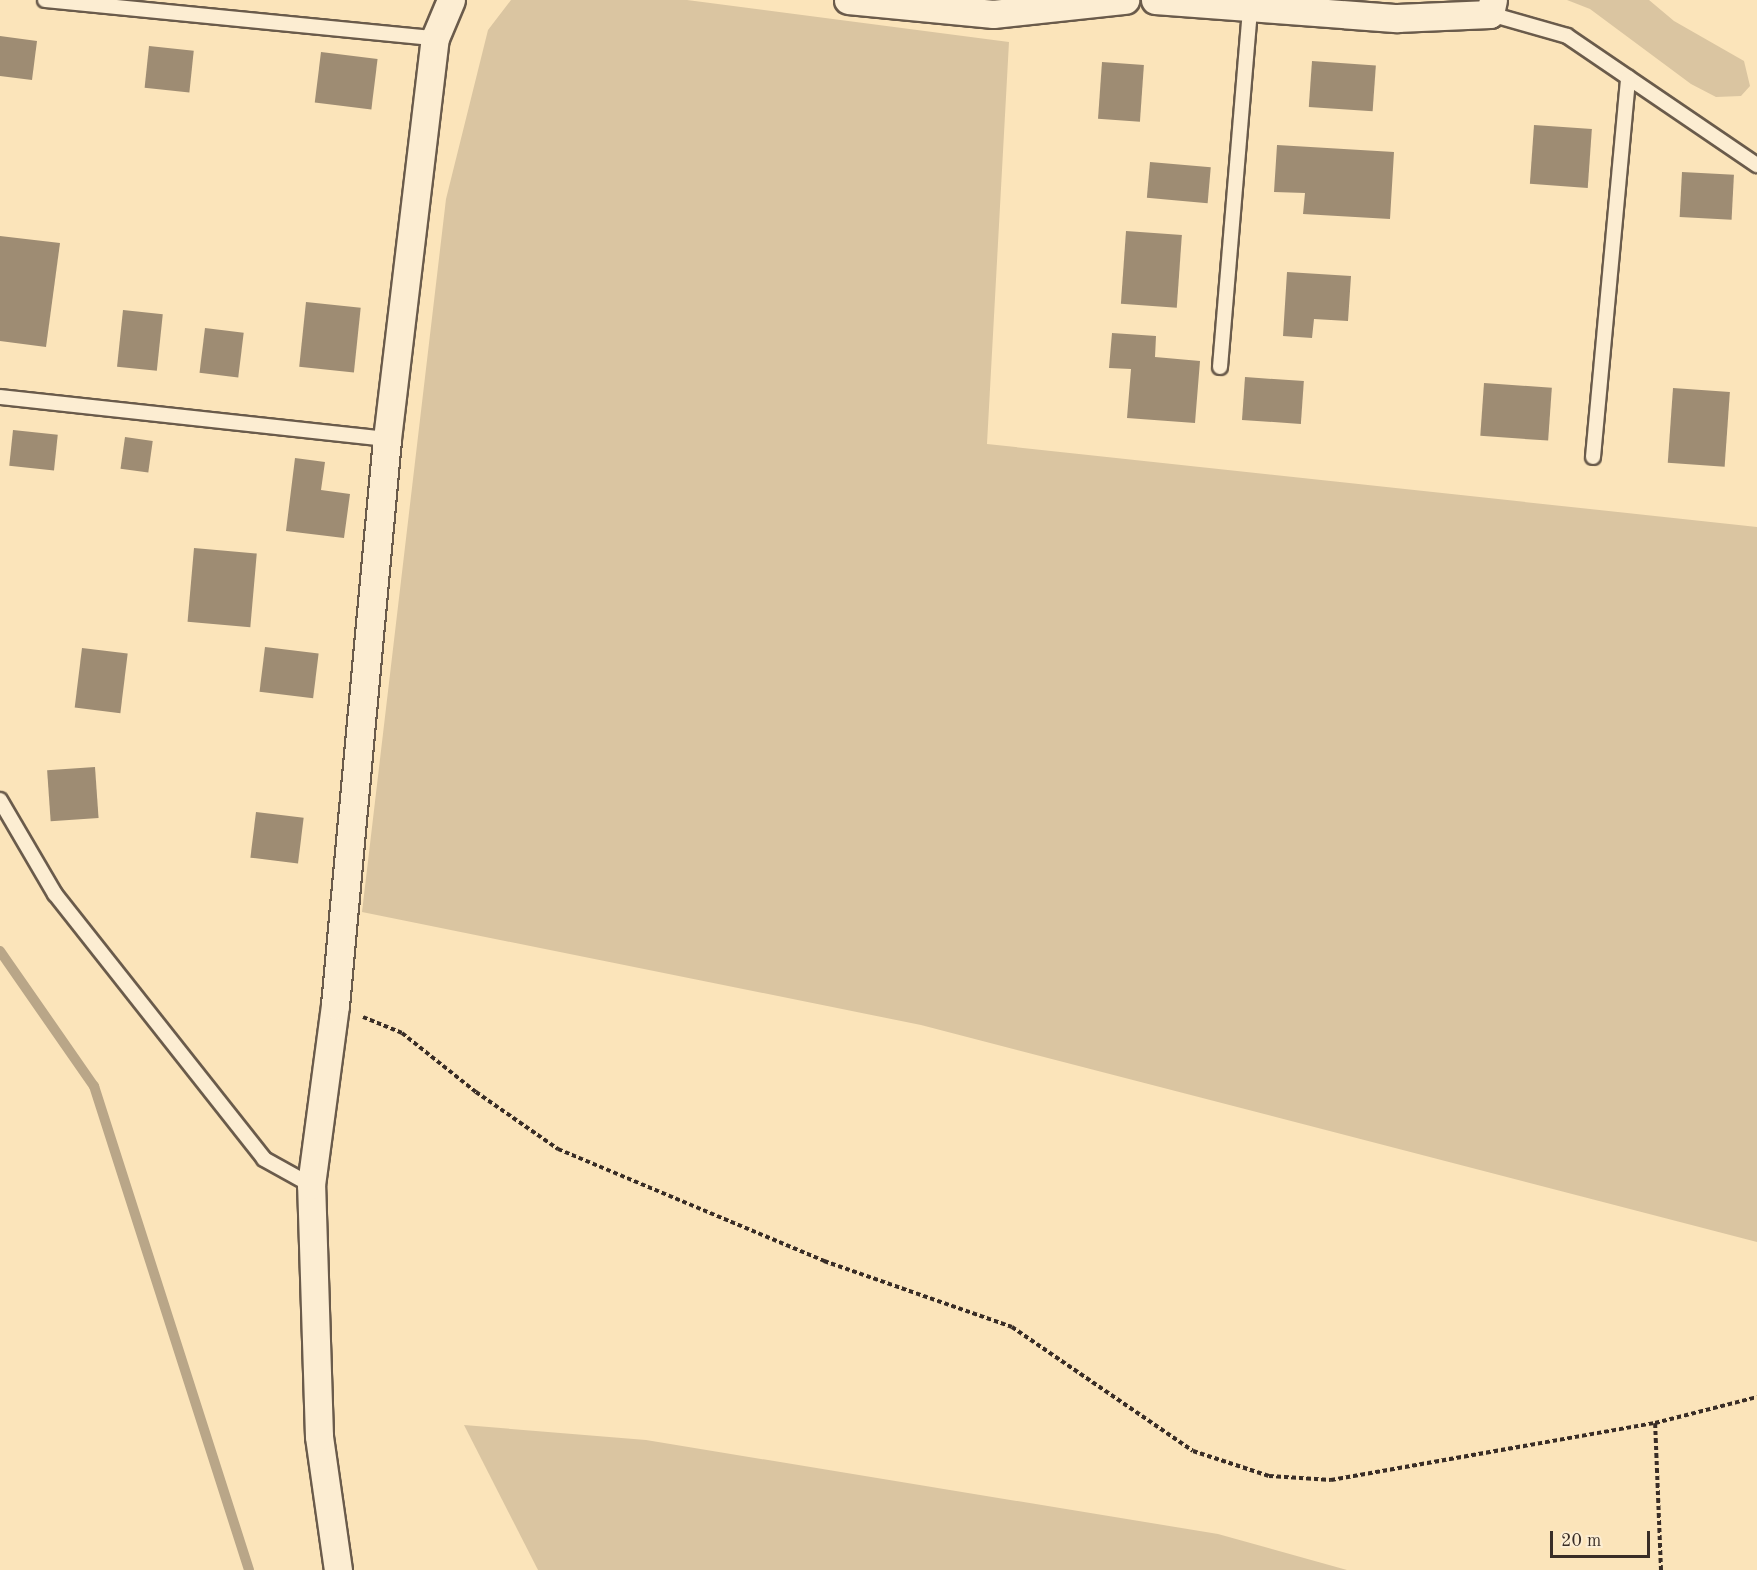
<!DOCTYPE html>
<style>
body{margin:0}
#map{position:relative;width:1757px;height:1570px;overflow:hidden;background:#fbe4ba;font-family:"Old Standard TT",serif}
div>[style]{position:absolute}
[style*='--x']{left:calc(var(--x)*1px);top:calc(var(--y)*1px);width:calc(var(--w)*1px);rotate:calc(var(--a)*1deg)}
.green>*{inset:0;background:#dac5a1}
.stream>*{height:10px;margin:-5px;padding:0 5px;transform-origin:5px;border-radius:5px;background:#b9a688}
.building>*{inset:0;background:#9e8c73;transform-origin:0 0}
.path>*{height:4px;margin-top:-2px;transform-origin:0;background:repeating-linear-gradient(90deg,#392d26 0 4.5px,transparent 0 7.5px)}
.roads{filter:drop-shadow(2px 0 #6a5b4b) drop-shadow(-2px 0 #6a5b4b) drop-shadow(0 2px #6a5b4b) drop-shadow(0 -2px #6a5b4b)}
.lane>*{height:14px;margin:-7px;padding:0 7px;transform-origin:7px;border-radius:7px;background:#fcedd2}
.street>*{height:27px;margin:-13.5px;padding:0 13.5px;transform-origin:13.5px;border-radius:13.5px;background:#fcedd2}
span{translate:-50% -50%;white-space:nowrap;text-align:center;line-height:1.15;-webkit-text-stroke:6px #fcedd2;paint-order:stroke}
.scale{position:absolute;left:1550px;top:1531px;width:100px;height:27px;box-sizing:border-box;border:3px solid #392d26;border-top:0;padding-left:8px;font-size:18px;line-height:21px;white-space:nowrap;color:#392d26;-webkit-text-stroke:4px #fcedd2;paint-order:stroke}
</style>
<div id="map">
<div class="green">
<i style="clip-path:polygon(511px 0,687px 0,1009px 42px,987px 444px,1757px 527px,1757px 1242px,921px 1025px,362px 912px,446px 199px,488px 30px)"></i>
<i style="clip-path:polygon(1567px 0,1649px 0,1674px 21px,1744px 61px,1750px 86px,1741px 96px,1716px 97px,1691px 84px,1590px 9px)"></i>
<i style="clip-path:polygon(464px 1425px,646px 1440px,1218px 1534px,1347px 1570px,538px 1570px)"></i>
</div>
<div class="stream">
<i style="--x:0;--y:951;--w:165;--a:55.2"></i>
<i style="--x:94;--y:1086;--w:508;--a:72.24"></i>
</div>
<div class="building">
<i style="clip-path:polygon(0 36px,37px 41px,32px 80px,0 76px)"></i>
<i style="left:149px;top:46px;width:45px;height:42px;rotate:6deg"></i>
<i style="left:321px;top:52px;width:57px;height:51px;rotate:7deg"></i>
<i style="left:1312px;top:61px;width:64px;height:46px;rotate:4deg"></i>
<i style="left:1102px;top:62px;width:42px;height:57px;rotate:4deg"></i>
<i style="left:1534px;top:125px;width:58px;height:59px;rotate:4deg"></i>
<i style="clip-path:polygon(1277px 145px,1394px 152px,1390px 219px,1303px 214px,1305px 193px,1274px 192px)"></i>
<i style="left:1150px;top:162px;width:61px;height:36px;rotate:5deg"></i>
<i style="left:1682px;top:172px;width:52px;height:45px;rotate:3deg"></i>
<i style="left:1126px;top:231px;width:56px;height:73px;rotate:4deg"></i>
<i style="clip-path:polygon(0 236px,60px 243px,46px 347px,0 341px)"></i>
<i style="clip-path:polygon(1287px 272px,1351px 276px,1348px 321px,1314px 319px,1312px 338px,1283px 336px)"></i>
<i style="left:306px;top:302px;width:55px;height:65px;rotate:6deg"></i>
<i style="left:123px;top:310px;width:40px;height:57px;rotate:6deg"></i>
<i style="left:205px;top:328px;width:39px;height:45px;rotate:7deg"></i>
<i style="clip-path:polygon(1112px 333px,1156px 336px,1155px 357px,1200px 361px,1195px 423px,1127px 418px,1131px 369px,1109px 368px)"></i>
<i style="left:1245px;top:377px;width:59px;height:43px;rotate:4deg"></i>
<i style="left:1484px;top:383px;width:68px;height:53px;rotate:4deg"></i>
<i style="left:1673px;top:388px;width:57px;height:75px;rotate:4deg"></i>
<i style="left:13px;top:430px;width:45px;height:36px;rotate:6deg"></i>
<i style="left:125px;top:437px;width:28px;height:32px;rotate:8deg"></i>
<i style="clip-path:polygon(295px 458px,325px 462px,321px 490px,350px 494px,344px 538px,286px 531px)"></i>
<i style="left:194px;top:548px;width:63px;height:74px;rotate:5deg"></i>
<i style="left:265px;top:647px;width:54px;height:45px;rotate:7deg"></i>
<i style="left:82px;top:648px;width:46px;height:60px;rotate:7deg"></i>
<i style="left:95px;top:767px;width:51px;height:48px;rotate:86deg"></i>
<i style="left:256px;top:812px;width:48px;height:46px;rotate:7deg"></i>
</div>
<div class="path">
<i style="--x:363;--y:1017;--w:42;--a:22.3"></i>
<i style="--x:402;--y:1033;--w:95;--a:38.6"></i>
<i style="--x:476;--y:1092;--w:100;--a:34.8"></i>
<i style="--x:558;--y:1149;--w:289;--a:22.8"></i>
<i style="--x:824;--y:1261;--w:199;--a:19.3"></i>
<i style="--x:1012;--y:1327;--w:219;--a:34.4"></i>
<i style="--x:1193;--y:1451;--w:80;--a:18.2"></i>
<i style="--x:1269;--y:1476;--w:62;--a:3.7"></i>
<i style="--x:1331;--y:1480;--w:329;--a:-10"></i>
<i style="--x:1661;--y:1570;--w:147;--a:-92.3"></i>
<i style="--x:1655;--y:1423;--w:105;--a:-14.3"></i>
</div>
<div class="roads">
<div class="lane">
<i style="--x:45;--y:0;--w:392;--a:5.6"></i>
<i style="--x:1490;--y:14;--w:80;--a:15.9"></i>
<i style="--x:1567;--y:36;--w:230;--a:34.2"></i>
<i style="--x:1220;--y:367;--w:361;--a:-85.2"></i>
<i style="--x:0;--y:397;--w:389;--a:6.2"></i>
<i style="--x:1593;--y:457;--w:381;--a:-84.7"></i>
<i style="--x:0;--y:800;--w:109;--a:59.7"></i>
<i style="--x:55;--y:894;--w:337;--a:51.7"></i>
<i style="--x:264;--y:1159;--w:54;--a:29"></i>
</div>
<div class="street">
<i style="--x:848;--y:0;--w:146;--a:5.5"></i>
<i style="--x:993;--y:14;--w:133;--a:-6.1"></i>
<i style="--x:1155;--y:0;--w:243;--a:4.3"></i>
<i style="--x:1397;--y:18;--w:93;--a:-2.5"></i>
<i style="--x:1490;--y:14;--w:14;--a:-78"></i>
<i style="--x:338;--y:1570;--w:135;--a:-98.1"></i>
<i style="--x:319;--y:1436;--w:251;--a:-91.8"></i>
<i style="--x:311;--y:1185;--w:182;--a:-82.4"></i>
<i style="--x:335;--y:1005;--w:568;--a:-84.75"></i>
<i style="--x:387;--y:439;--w:404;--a:-83.2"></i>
<i style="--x:435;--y:38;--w:41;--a:-67.2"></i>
</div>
</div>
<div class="scale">20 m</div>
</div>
